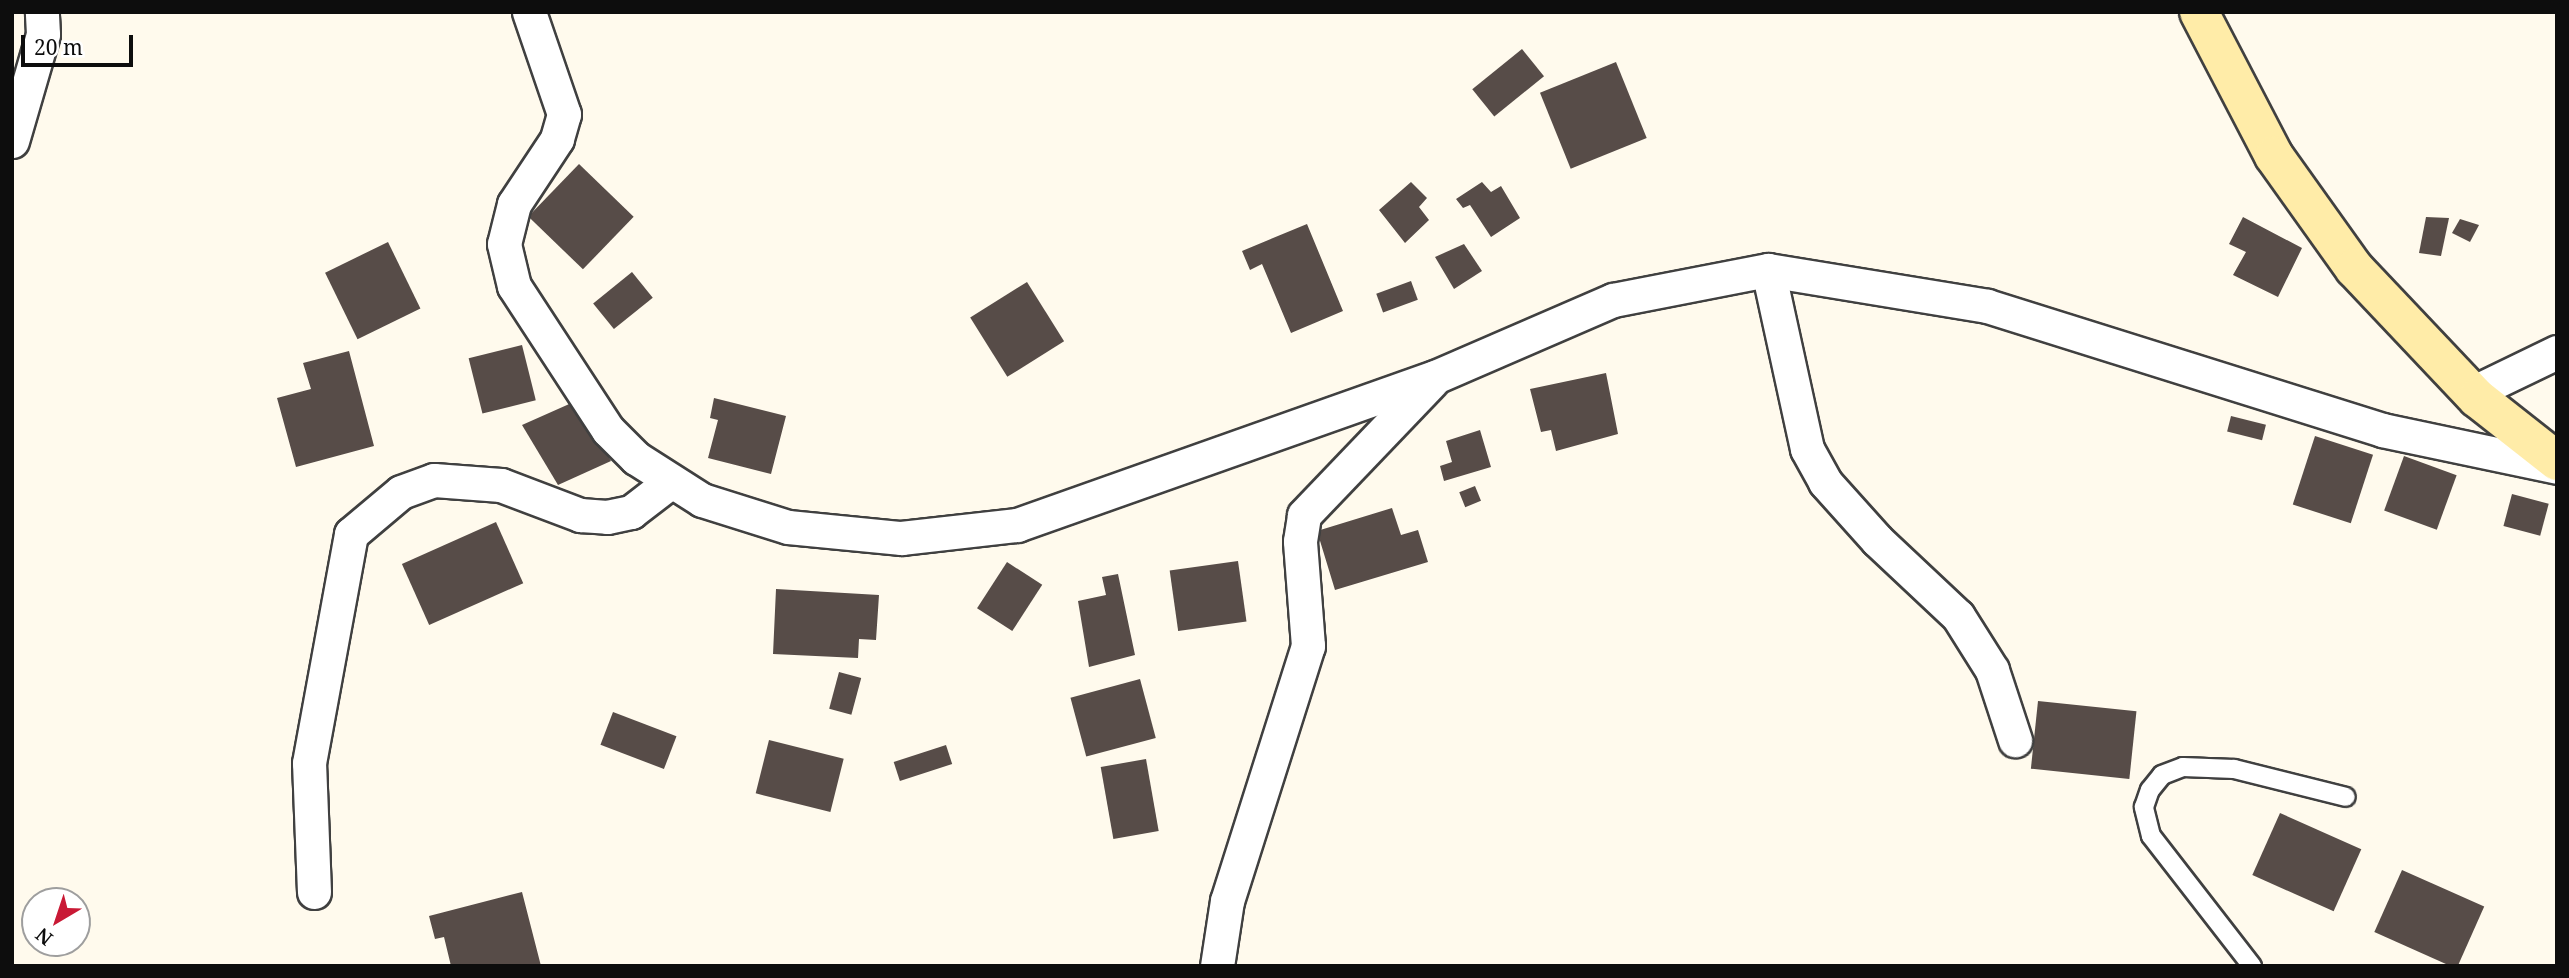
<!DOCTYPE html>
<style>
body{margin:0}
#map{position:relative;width:2569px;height:978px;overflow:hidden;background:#fffaed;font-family:"Noto Serif",serif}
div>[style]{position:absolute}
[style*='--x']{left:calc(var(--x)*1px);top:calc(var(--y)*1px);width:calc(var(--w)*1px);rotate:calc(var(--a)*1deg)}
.building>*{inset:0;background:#574c48;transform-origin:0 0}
.roads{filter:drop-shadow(2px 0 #404040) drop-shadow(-2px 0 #404040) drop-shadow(0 2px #404040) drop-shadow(0 -2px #404040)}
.lane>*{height:18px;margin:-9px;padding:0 9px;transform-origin:9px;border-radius:9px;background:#fff}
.street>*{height:33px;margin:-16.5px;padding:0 16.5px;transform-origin:16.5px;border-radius:16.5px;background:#fff}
.secondary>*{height:38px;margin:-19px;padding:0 19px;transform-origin:19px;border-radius:19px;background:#ffeca8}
span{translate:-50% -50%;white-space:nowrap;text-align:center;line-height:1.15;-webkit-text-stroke:7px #fff;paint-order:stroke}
.frame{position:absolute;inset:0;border:14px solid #0d0d0d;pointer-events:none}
.north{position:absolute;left:21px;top:887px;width:70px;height:70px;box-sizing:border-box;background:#fff;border:2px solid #9e9e9e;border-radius:50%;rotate:219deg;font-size:19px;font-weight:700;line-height:28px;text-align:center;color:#0d0d0d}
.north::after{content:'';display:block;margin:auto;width:24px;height:32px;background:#c91935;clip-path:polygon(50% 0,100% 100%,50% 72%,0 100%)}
.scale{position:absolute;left:21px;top:35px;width:112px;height:32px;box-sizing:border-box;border:4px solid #0d0d0d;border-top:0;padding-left:9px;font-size:21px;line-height:24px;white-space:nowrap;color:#0d0d0d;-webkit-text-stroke:5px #fff;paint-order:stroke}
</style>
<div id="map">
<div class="building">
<i style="left:1522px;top:49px;width:35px;height:64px;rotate:51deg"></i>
<i style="left:1616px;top:62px;width:82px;height:82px;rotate:68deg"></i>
<i style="left:579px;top:164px;width:76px;height:73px;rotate:44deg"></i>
<i style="clip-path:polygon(1411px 182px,1427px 198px,1419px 207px,1429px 220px,1405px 243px,1379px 210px)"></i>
<i style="clip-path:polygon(1482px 182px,1491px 192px,1501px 186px,1520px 218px,1491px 237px,1470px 205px,1463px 208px,1456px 199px)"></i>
<i style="clip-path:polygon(2243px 217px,2302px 248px,2278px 297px,2233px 275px,2246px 252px,2229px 244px)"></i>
<i style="clip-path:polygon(2426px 217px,2449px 218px,2441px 256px,2419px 253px)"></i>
<i style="clip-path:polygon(2460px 219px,2479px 225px,2470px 242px,2452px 233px)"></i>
<i style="clip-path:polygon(1307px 224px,1343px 311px,1291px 333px,1262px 264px,1250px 270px,1242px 251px)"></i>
<i style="left:388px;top:242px;width:74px;height:70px;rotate:64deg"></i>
<i style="clip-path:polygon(1464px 244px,1482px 271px,1454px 289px,1435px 257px)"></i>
<i style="left:632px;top:272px;width:33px;height:50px;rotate:51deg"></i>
<i style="left:1411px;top:281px;width:20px;height:37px;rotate:70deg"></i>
<i style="left:1027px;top:282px;width:70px;height:67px;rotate:58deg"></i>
<i style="left:522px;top:345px;width:57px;height:55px;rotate:76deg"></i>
<i style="clip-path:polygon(349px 351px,374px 446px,296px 467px,277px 398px,311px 389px,303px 363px)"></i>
<i style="clip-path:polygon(1606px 373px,1618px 434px,1556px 451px,1551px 430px,1541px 432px,1530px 389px)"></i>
<i style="clip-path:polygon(714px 398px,786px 416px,771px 474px,708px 458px,718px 420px,710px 418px)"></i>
<i style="clip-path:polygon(576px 401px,611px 461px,558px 485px,522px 425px)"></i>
<i style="left:2231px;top:416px;width:36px;height:16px;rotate:14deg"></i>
<i style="clip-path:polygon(1480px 430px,1491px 467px,1444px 481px,1440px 466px,1452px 462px,1446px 441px)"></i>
<i style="left:2315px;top:436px;width:61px;height:72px;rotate:18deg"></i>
<i style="left:2404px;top:456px;width:56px;height:58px;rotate:20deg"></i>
<i style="left:1475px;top:486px;width:16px;height:17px;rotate:68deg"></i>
<i style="left:2512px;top:494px;width:38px;height:33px;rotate:15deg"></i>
<i style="clip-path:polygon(1392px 508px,1401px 535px,1418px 530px,1428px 562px,1335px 590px,1317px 531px)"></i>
<i style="left:496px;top:522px;width:67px;height:103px;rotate:66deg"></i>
<i style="left:1238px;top:561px;width:61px;height:69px;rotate:82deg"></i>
<i style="left:1007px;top:562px;width:42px;height:55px;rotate:33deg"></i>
<i style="clip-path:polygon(1118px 574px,1135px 655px,1089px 667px,1078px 601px,1106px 595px,1102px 577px)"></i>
<i style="clip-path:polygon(776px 589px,879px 595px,876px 640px,859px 639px,858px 658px,773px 654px)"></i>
<i style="left:839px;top:672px;width:23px;height:38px;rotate:15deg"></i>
<i style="left:1140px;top:679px;width:61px;height:72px;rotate:75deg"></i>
<i style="left:2038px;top:701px;width:99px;height:68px;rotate:6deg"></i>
<i style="left:613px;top:712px;width:68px;height:35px;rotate:21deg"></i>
<i style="left:769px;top:740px;width:77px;height:55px;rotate:14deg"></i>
<i style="left:946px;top:745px;width:20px;height:55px;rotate:72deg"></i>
<i style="left:1146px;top:759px;width:73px;height:46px;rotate:80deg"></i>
<i style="left:2280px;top:813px;width:89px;height:68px;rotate:24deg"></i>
<i style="left:2402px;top:870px;width:90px;height:68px;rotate:24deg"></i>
<i style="clip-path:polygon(522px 892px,541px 966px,451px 966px,444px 937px,435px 939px,429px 916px)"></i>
</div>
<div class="roads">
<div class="lane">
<i style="--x:2252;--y:966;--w:165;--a:-127.8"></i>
<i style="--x:2151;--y:836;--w:30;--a:-104"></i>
<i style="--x:2144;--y:807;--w:18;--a:-71"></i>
<i style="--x:2150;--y:790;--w:19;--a:-51"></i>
<i style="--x:2162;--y:775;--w:22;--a:-21"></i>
<i style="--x:2183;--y:767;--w:51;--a:2.2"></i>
<i style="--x:2234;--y:769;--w:115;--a:14"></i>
</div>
<div class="street">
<i style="--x:529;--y:12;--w:108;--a:71.1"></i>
<i style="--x:564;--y:114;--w:26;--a:106"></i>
<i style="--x:557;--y:139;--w:78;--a:123.5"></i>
<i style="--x:514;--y:204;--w:41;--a:104"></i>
<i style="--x:504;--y:244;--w:43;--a:76.6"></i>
<i style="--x:514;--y:286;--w:172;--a:56.9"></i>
<i style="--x:608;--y:430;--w:40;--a:45"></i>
<i style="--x:636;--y:458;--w:78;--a:32.5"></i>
<i style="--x:702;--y:500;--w:90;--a:17.4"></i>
<i style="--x:788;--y:527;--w:114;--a:5.6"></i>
<i style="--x:901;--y:538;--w:117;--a:-6.4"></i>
<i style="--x:1017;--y:525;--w:443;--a:-19.5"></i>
<i style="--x:1435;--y:377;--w:194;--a:-23.4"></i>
<i style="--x:1613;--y:300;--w:158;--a:-11"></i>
<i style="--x:1768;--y:270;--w:222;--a:9.3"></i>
<i style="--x:1987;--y:306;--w:414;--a:17.4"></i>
<i style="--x:2382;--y:430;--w:179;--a:11.9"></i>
<i style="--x:12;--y:141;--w:111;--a:-73.8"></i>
<i style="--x:43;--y:34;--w:22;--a:-93"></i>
<i style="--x:1768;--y:270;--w:183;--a:77.7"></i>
<i style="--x:1807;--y:449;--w:38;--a:61"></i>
<i style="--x:1825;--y:482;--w:78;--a:48.1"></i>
<i style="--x:1877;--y:540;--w:111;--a:43.2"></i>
<i style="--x:1958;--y:616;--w:64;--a:57.8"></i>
<i style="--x:1992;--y:670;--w:74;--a:71.8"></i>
<i style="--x:2472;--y:393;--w:94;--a:-25.8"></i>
<i style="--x:314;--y:892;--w:129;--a:-92.2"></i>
<i style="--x:309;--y:763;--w:233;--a:-79.6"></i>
<i style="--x:351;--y:534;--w:65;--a:-40"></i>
<i style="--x:401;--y:492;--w:35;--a:-20"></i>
<i style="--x:434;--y:480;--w:67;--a:4.3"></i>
<i style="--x:501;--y:485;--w:85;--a:20.8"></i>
<i style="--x:580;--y:515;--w:27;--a:4"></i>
<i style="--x:607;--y:517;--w:25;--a:-12"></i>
<i style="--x:631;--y:512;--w:49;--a:-37.6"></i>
<i style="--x:1217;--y:966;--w:66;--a:-81.3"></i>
<i style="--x:1227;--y:901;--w:268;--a:-72.4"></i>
<i style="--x:1308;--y:646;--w:105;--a:-94.4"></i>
<i style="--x:1300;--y:541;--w:26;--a:-81"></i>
<i style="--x:1304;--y:515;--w:184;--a:-46.3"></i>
</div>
<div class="secondary">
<i style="--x:2199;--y:12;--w:162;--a:62.5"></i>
<i style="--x:2274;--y:156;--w:138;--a:54.5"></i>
<i style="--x:2354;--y:268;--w:179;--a:46.6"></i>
<i style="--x:2477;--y:398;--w:102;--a:38.2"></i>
</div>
</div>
<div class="frame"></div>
<div class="north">N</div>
<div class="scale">20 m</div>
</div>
